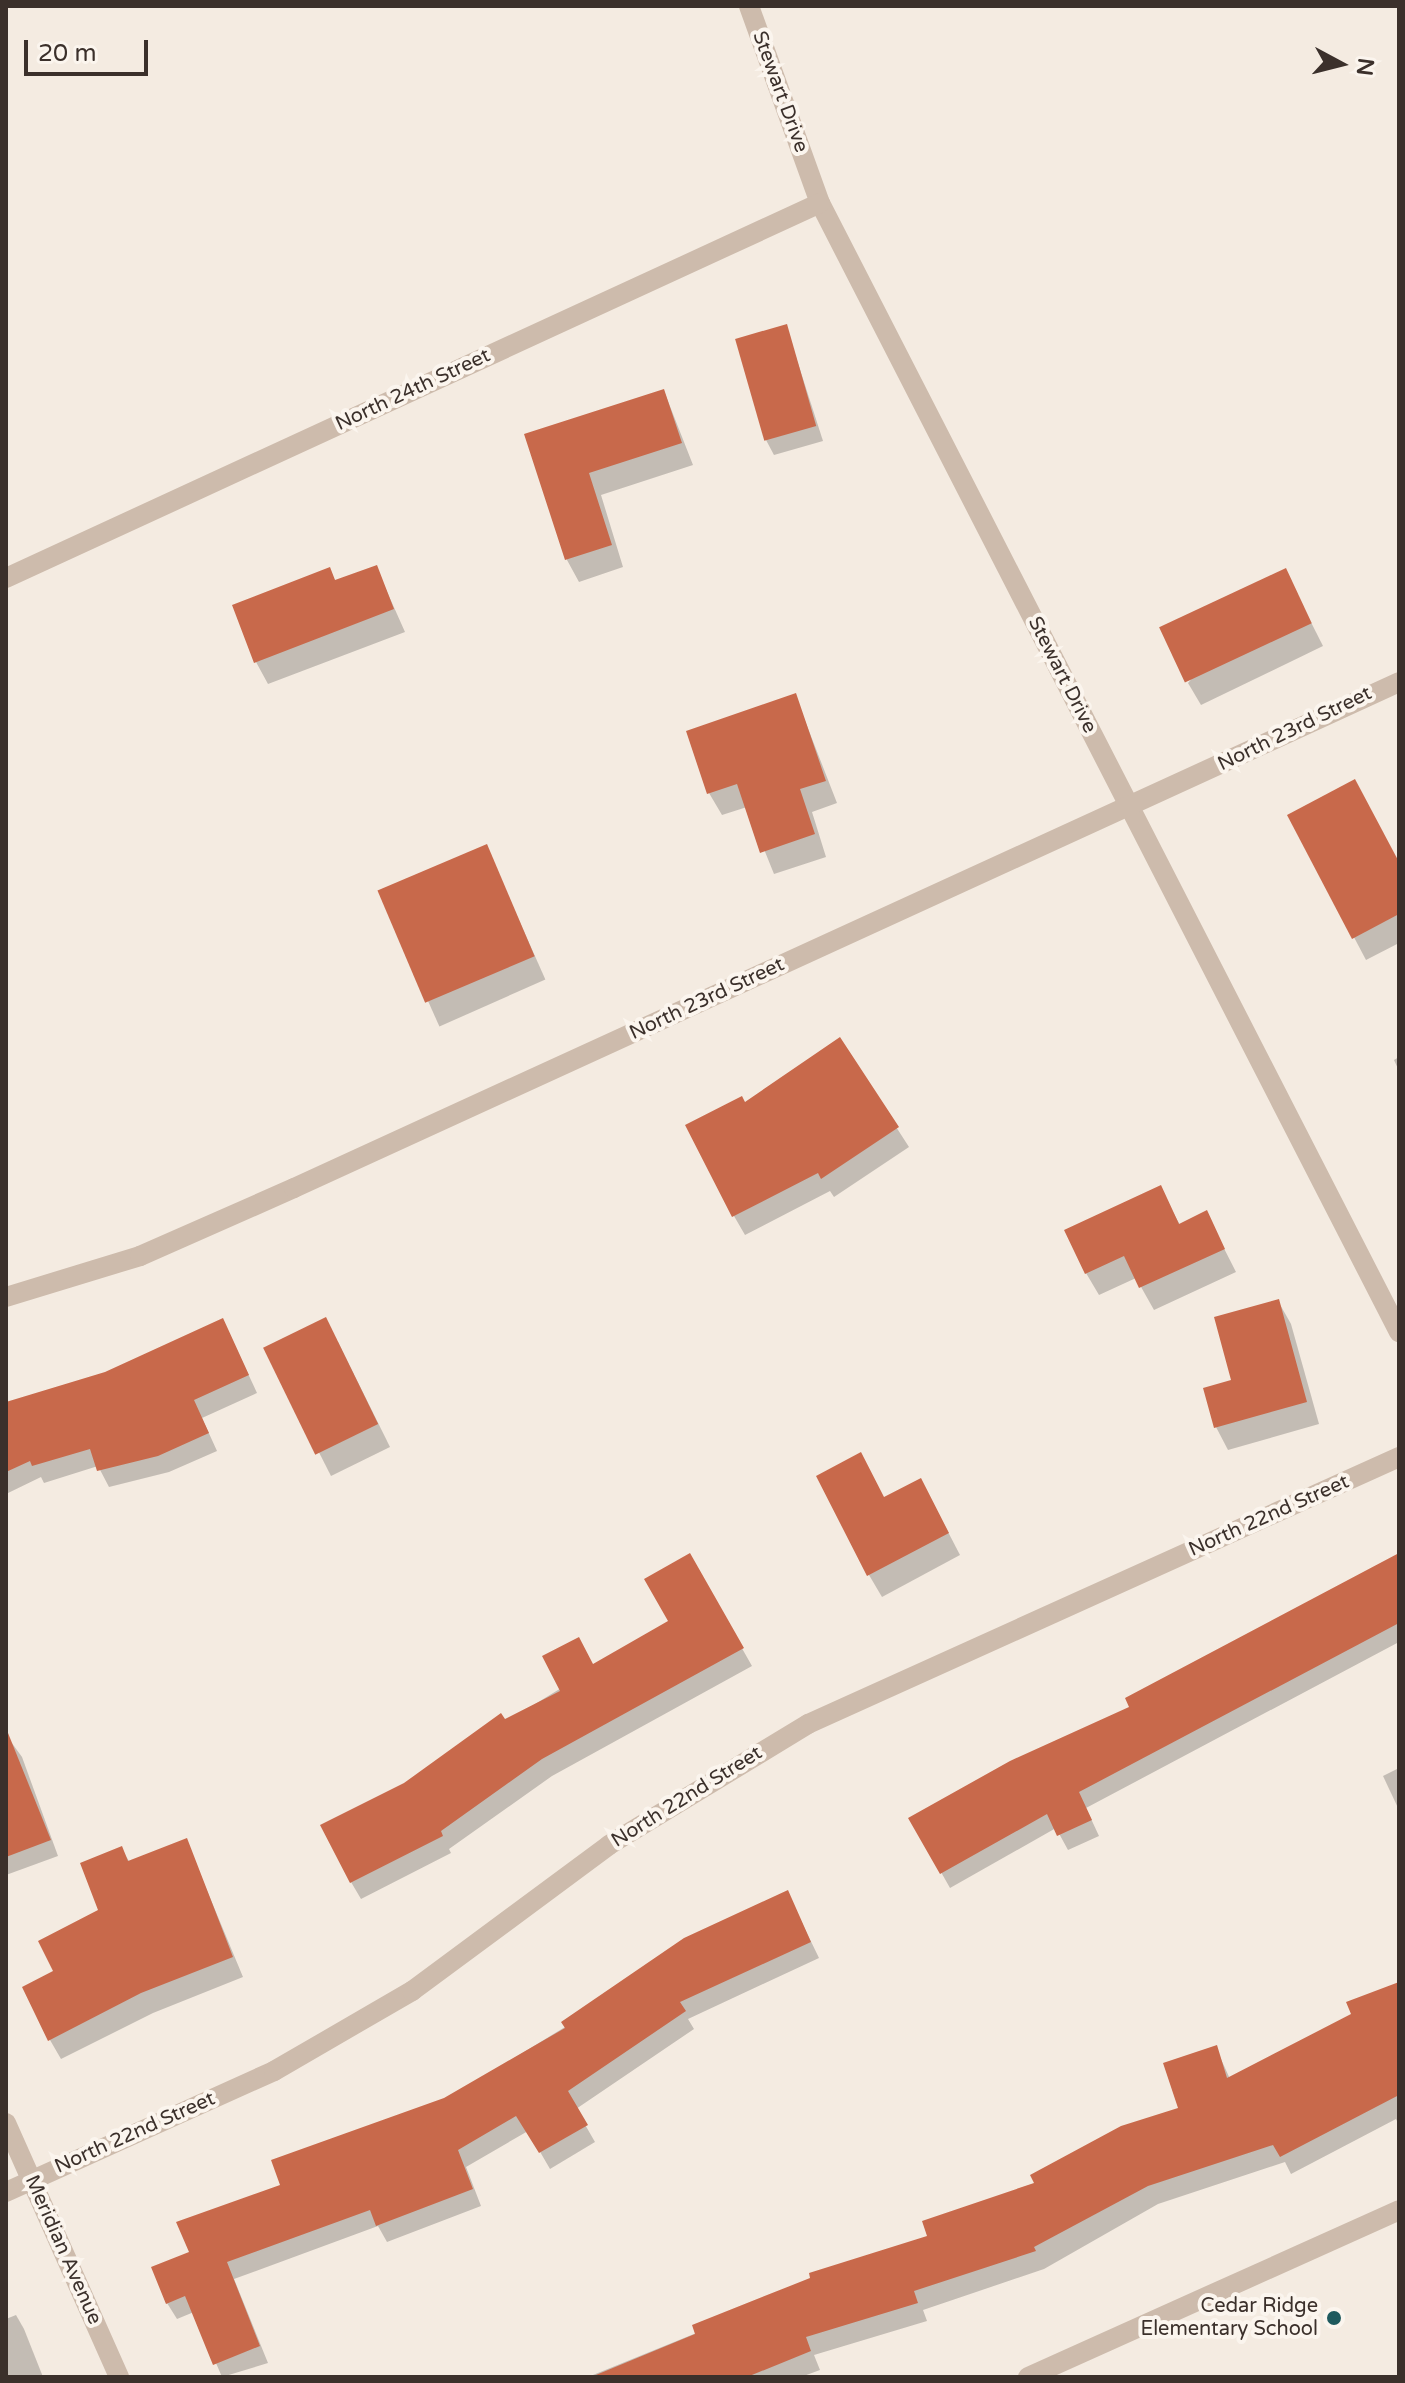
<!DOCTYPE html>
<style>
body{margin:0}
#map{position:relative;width:1405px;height:2383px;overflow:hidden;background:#f4ebe1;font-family:"Varela Round",sans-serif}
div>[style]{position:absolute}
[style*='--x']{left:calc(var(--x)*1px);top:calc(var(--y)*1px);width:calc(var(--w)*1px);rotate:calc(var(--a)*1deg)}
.shadow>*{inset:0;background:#0003;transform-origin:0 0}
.building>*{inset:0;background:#c8694b;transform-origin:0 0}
.minor>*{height:20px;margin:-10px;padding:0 10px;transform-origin:10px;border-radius:10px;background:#cdbbac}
.dots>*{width:22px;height:22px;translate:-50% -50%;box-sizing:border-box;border:4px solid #fbf5ee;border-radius:50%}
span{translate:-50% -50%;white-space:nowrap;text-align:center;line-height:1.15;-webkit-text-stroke:8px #fbf5ee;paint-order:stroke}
.street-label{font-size:20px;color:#3b302b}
.poi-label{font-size:20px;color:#3b302b}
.right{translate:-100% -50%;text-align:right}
.frame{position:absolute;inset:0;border:8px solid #3b302b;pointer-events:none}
.north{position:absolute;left:1301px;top:24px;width:80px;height:80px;-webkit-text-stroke:6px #fbf5ee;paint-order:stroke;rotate:97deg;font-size:22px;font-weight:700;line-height:32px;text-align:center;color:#3b302b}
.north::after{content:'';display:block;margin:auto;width:28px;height:36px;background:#3b302b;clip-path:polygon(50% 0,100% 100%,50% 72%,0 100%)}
.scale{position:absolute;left:24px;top:40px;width:124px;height:36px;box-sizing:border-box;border:4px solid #3b302b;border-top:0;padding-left:10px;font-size:24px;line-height:28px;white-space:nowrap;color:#3b302b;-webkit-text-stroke:6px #fbf5ee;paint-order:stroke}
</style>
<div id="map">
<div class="shadow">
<i style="clip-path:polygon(786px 326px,823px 441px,774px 455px,766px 440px)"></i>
<i style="clip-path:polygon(664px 391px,693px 465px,601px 495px,623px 567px,579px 582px,567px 560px,526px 435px)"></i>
<i style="clip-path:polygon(376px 567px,405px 632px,268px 684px,256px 662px,329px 570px,336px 582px)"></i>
<i style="clip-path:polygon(1285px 571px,1323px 646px,1201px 705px,1188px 683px)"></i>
<i style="clip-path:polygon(795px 695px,837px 803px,812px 812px,826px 857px,774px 874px,747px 807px,722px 815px,709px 793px)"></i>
<i style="clip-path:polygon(1290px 816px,1399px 864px,1399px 943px,1366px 960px)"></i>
<i style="left:486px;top:846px;width:146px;height:116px;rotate:66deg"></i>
<i style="clip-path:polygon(840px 1040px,909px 1147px,834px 1197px,830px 1191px,745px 1235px,734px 1216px,745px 1104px)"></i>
<i style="clip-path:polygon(1399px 1057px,1399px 1071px,1394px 1060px)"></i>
<i style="clip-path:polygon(1160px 1188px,1180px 1225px,1206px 1213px,1236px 1272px,1154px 1310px,1136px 1278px,1099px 1295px,1086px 1273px)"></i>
<i style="clip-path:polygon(1278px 1301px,1291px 1324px,1319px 1424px,1228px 1450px,1216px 1427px)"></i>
<i style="clip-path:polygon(223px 1320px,257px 1393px,202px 1418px,217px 1451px,169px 1472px,109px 1487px,98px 1466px,44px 1483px,41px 1477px,6px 1494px,6px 1406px,106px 1374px)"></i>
<i style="clip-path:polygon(338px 1342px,390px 1447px,331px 1476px,267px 1350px)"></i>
<i style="clip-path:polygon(884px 1499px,933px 1503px,960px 1555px,882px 1597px,869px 1575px)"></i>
<i style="clip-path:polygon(689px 1555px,752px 1666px,552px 1776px,449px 1849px,451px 1853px,361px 1899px,351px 1882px,405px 1784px,670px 1621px)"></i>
<i style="clip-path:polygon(1399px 1556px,1399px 1642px,1086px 1808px,1099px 1836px,1068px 1850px,1056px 1828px,950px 1888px,911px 1819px,1132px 1708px)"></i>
<i style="clip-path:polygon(6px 1735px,22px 1757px,58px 1856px,6px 1875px)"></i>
<i style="clip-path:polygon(1399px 1768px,1399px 1810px,1383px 1776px)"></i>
<i style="clip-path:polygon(186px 1840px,243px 1977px,153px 2013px,61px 2059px,50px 2040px,56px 1972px,101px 1911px,122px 1849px,130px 1863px)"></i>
<i style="clip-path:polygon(787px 1892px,819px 1958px,688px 2019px,694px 2029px,576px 2109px,595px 2142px,550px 2169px,528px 2131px,466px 2167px,481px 2206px,387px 2242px,378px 2226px,234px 2279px,268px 2363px,222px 2377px,194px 2312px,177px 2319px,167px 2303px,191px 2253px,283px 2186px,445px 2100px)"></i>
<i style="clip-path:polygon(1399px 1984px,1399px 2125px,1396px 2119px,1291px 2174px,1285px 2162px,1158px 2204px,1044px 2269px,923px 2310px,927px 2321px,814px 2355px,820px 2370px,801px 2377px,588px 2377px,930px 2238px,1180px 2109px,1216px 2048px,1230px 2079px,1353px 2015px)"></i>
<i style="clip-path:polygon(16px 2315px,24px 2329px,43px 2377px,6px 2377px,6px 2319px)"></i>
</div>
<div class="building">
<i style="left:787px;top:324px;width:106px;height:54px;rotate:74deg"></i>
<i style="clip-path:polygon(664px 389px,682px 443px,589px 473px,612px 545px,565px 560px,524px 434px)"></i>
<i style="clip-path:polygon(377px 565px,394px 609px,254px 663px,232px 605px,330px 567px,335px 580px)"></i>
<i style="left:1286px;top:568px;width:61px;height:140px;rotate:65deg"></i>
<i style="clip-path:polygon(796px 693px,826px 781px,800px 789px,815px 834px,760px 853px,737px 784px,707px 794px,686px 731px)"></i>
<i style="clip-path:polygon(1355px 779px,1399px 862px,1399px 914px,1352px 939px,1287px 815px)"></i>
<i style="left:487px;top:844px;width:122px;height:119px;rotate:67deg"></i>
<i style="clip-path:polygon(840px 1037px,899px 1127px,821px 1179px,818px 1173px,732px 1217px,685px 1125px,742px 1096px,745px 1102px)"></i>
<i style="clip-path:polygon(1161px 1185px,1179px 1224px,1207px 1210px,1225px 1249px,1139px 1288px,1124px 1256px,1085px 1274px,1064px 1230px)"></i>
<i style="clip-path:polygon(1279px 1299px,1307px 1402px,1214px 1428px,1203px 1388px,1231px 1380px,1214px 1317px)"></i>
<i style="left:326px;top:1317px;width:119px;height:70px;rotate:64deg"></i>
<i style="clip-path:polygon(223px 1318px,249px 1375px,194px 1400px,209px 1433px,158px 1456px,97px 1471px,90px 1449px,32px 1466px,30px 1461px,6px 1472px,6px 1402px,105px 1372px)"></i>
<i style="clip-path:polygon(861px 1452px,884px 1497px,921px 1478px,949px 1533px,867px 1576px,816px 1476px)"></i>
<i style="clip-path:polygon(690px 1553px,744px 1648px,542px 1759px,441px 1831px,443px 1836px,350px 1883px,320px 1825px,404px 1783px,501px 1713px,505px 1719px,560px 1691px,542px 1656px,579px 1637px,593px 1664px,668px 1621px,644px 1579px)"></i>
<i style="clip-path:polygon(1399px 1553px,1399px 1623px,1079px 1792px,1092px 1820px,1057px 1836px,1047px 1814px,940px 1874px,908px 1818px,1010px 1761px,1129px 1707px,1125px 1698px)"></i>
<i style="clip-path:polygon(6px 1728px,51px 1840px,6px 1857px)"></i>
<i style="clip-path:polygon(187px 1838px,233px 1957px,141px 1993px,48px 2041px,22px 1987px,53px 1971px,38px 1941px,98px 1910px,80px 1863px,122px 1846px,128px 1861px)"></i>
<i style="clip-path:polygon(788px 1890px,811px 1942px,680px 2002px,686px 2011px,568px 2091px,588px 2125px,539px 2153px,516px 2116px,458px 2150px,473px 2189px,376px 2226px,370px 2210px,227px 2262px,260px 2346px,213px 2365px,185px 2296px,166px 2304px,151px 2267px,189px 2252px,176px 2222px,280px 2185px,271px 2160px,444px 2098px,565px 2028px,561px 2022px,684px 1938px)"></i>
<i style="clip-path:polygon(1399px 1982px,1399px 2095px,1280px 2157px,1273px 2145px,1148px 2186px,1034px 2247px,1036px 2251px,914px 2291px,918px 2303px,806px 2337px,811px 2351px,747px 2377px,591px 2377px,695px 2334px,692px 2325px,810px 2278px,809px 2273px,927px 2236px,922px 2221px,1034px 2183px,1030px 2175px,1121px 2126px,1178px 2108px,1163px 2063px,1217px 2045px,1227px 2078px,1351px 2014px,1346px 2002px)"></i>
</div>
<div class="minor">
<i style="--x:749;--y:6;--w:209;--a:70.2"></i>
<i style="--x:820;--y:203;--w:1269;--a:62.85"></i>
<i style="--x:6;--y:578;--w:896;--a:-24.73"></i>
<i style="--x:6;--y:1297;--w:140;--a:-17"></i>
<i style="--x:140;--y:1256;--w:168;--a:-23.8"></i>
<i style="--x:294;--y:1188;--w:1215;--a:-24.6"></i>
<i style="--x:6;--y:2123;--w:278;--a:66"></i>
<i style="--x:6;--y:2192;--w:294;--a:-24.3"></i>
<i style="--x:274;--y:2071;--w:160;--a:-30.1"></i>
<i style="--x:412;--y:1991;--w:245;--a:-36.5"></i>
<i style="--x:609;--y:1845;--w:233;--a:-31.3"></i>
<i style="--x:808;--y:1724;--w:649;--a:-24.31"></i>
<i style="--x:1028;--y:2377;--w:407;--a:-24.2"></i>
</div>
<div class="dots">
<i style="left:1334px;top:2318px;background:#1f5a5e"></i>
</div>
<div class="street-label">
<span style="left:780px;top:92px;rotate:70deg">Stewart Drive</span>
<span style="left:413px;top:390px;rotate:-25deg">North 24th Street</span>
<span style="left:1062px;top:675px;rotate:63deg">Stewart Drive</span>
<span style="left:1295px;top:729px;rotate:-26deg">North 23rd Street</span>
<span style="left:707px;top:999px;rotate:-25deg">North 23rd Street</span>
<span style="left:1269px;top:1516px;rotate:-24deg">North 22nd Street</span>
<span style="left:687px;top:1797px;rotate:-32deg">North 22nd Street</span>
<span style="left:135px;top:2133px;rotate:-24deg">North 22nd Street</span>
<span style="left:63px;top:2250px;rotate:66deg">Meridian Avenue</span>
</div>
<div class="poi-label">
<span class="right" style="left:1318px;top:2318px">Cedar Ridge<br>Elementary School</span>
</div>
<div class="frame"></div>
<div class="north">N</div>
<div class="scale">20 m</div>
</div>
